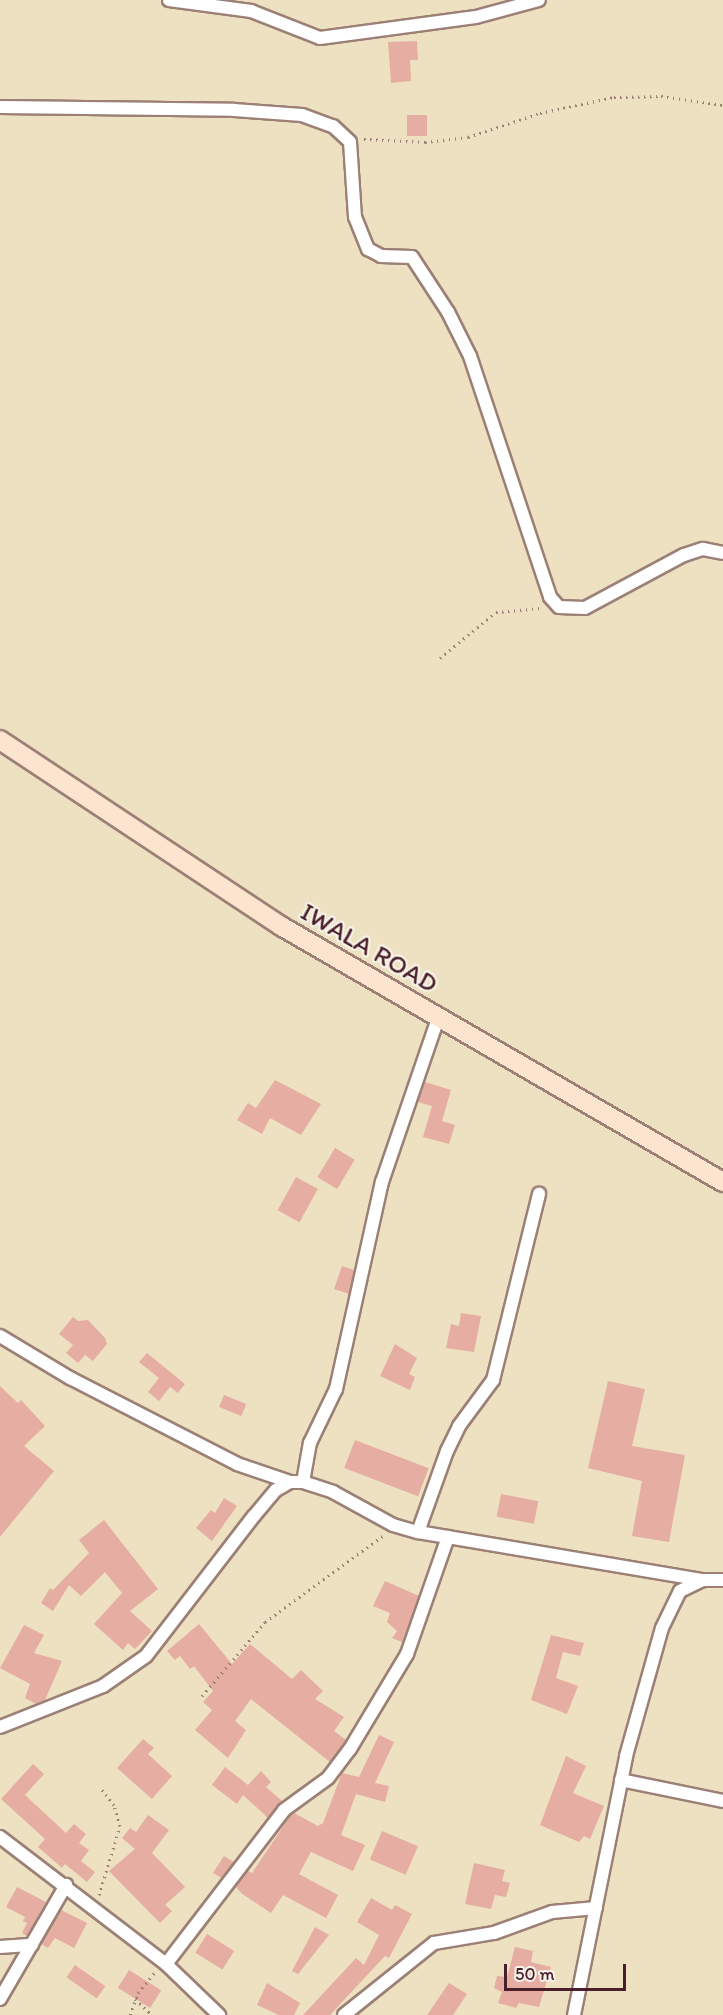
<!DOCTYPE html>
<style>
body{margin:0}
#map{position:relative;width:723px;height:2015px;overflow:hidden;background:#ede1c2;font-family:Itim,sans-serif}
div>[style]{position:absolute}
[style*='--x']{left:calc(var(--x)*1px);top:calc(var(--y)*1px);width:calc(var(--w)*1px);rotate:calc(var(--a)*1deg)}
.building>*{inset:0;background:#e6ada3;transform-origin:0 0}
.path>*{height:3px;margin-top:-1.5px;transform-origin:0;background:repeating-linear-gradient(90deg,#9c8076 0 1.5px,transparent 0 6px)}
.roads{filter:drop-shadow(2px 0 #9c8076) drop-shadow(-2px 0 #9c8076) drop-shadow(0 2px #9c8076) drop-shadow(0 -2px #9c8076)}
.street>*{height:12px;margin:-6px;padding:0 6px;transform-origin:6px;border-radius:6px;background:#fff}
.secondary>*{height:18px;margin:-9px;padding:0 9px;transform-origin:9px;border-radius:9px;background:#fbe5cf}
span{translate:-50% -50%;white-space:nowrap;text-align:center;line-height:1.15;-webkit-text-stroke:4.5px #f7f3e8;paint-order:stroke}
.street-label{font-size:26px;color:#4a1f2b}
.scale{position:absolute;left:504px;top:1964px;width:122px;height:27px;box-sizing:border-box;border:3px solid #4a1f2b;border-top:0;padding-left:8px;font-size:18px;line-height:21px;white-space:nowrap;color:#4a1f2b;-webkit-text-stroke:4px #f7f3e8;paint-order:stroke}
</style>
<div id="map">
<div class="building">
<i style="clip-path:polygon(417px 41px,418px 60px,410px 60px,411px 81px,391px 83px,388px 42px)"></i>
<i style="left:407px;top:115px;width:20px;height:21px"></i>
<i style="clip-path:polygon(275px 1080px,321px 1104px,301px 1135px,270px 1118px,262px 1134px,237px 1120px,248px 1103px,256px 1108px)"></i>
<i style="clip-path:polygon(425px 1082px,451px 1090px,442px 1121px,455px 1125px,449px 1144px,423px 1137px,432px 1106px,418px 1102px)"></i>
<i style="left:335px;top:1148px;width:23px;height:34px;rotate:31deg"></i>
<i style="left:296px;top:1177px;width:25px;height:38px;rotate:29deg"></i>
<i style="clip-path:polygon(342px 1266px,354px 1270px,349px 1294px,334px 1289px)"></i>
<i style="clip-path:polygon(461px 1313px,481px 1316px,474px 1352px,446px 1348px,451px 1324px,459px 1326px)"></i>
<i style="clip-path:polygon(73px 1317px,78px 1321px,88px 1320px,105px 1338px,107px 1344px,93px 1361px,85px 1355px,78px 1363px,66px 1353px,73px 1345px,59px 1334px)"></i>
<i style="clip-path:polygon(395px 1344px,417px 1358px,409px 1374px,415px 1377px,410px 1390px,380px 1376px)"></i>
<i style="clip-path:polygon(147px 1353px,185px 1384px,178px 1393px,170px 1387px,159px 1401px,148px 1392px,159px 1378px,139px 1362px)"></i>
<i style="clip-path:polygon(608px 1381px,645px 1389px,632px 1446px,685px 1455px,669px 1542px,632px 1536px,642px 1481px,588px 1468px)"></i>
<i style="clip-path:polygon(0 1386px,18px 1403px,21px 1400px,45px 1426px,24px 1446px,54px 1471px,0 1537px)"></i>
<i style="left:224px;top:1395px;width:24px;height:13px;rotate:22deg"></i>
<i style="left:355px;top:1440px;width:79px;height:30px;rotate:21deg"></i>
<i style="left:501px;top:1494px;width:38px;height:23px;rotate:11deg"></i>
<i style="clip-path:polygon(224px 1498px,237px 1506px,212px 1541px,196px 1528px,211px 1510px,215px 1513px)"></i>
<i style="clip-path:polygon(104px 1520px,158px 1589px,130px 1611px,152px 1631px,135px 1649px,128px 1643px,123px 1650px,94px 1624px,122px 1593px,105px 1572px,81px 1596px,69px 1585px,53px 1611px,41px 1603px,50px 1588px,53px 1590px,89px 1553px,79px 1540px)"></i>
<i style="clip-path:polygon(385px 1581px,419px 1596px,402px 1642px,392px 1638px,397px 1631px,387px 1622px,390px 1613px,373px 1606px)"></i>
<i style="clip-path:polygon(199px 1624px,232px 1664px,250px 1644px,292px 1679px,301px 1670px,323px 1691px,315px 1699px,344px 1717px,334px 1731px,346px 1740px,330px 1762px,251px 1699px,235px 1721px,246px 1730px,228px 1758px,195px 1730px,212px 1710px,203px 1702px,213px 1691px,194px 1666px,190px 1669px,180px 1656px,175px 1660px,167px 1651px)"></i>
<i style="clip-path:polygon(24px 1625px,44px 1635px,34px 1653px,62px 1661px,45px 1700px,36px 1704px,25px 1698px,30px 1684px,0 1668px)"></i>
<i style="clip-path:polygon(551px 1635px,584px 1643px,580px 1656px,563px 1652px,556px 1678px,578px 1686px,567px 1714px,531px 1700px)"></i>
<i style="clip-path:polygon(379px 1735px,394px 1742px,375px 1783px,389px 1786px,385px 1802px,356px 1794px,341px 1835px,365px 1845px,353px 1871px,311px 1852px,299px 1874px,338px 1895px,326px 1918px,283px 1895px,271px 1913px,241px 1893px,236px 1887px,248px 1871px,252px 1873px,290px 1816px,294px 1813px,318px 1826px,323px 1823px,342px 1773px,359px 1777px)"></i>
<i style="clip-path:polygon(143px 1739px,154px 1748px,148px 1754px,172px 1776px,152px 1799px,117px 1768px)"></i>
<i style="clip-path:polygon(566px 1756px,586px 1766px,573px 1793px,604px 1806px,590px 1839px,584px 1836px,579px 1842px,540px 1825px)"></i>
<i style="clip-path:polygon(33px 1764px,44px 1774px,25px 1795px,66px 1833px,74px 1824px,86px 1834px,79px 1843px,89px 1850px,81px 1861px,95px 1872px,87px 1882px,65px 1864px,62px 1868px,38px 1847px,45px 1839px,1px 1799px)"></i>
<i style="clip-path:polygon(225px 1767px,248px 1785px,261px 1771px,271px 1782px,266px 1787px,282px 1801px,268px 1818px,243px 1795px,237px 1804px,212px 1785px)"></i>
<i style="clip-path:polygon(148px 1815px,169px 1830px,152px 1853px,185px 1887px,165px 1905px,172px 1911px,160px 1923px,109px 1871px,135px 1849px,122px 1838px,130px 1828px,136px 1832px)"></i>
<i style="left:382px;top:1831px;width:39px;height:31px;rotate:23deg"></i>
<i style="clip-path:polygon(224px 1856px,234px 1862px,222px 1878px,213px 1873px)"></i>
<i style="clip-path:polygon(474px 1863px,505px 1870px,502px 1881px,510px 1883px,506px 1897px,495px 1895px,491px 1909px,465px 1904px)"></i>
<i style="clip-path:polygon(17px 1887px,46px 1902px,27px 1936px,22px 1933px,27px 1923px,23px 1921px,25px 1917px,6px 1907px)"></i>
<i style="clip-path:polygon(371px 1898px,392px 1910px,395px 1905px,412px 1914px,389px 1958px,385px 1956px,330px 2015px,303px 2015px,356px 1958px,364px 1965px,379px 1935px,357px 1922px)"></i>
<i style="clip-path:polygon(61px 1910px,87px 1923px,74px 1948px,55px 1938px,48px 1948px,41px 1944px)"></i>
<i style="clip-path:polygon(315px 1927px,329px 1935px,298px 1974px,292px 1971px)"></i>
<i style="left:207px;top:1934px;width:32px;height:22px;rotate:32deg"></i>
<i style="clip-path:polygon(515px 1947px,533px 1951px,531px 1962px,551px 1967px,539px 2007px,519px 2003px,516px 2008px,498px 2003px,502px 1992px,494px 1988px,497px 1976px,507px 1977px)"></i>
<i style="left:75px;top:1965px;width:37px;height:15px;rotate:35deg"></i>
<i style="left:129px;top:1970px;width:38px;height:21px;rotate:32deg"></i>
<i style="clip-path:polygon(267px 1983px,300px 2003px,294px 2015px,279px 2015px,257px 2005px)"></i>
<i style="clip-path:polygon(449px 1983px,467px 1994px,453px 2015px,427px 2015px)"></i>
</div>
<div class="path">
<i style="--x:364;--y:139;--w:61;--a:2.8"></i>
<i style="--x:425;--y:142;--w:43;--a:-6.6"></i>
<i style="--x:468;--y:137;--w:76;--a:-18.4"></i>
<i style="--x:540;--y:113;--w:76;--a:-12.2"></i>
<i style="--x:614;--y:97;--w:47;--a:-1.2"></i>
<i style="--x:661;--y:96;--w:63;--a:8.3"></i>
<i style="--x:440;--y:658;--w:72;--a:-39.4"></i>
<i style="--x:496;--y:612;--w:45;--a:-5.1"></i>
<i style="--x:202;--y:1696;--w:97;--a:-49.6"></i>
<i style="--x:265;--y:1622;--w:147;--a:-36.2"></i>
<i style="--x:99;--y:1895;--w:72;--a:-73.1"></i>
<i style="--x:120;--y:1826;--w:22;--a:-106"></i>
<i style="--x:114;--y:1805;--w:24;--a:-128"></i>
<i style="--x:135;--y:1999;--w:23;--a:43"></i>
<i style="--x:130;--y:2015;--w:23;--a:-70"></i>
<i style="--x:138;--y:1993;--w:28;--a:-51"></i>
</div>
<div class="roads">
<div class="street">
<i style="--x:169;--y:0;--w:83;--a:7.6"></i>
<i style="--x:251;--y:11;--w:74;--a:21.4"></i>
<i style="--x:320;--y:38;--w:157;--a:-7.7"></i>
<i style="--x:476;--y:17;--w:65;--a:-15.1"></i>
<i style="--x:0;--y:107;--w:234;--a:0.7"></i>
<i style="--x:234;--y:110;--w:68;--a:4.2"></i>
<i style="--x:302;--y:115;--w:33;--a:20"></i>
<i style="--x:333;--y:126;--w:23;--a:43"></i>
<i style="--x:350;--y:142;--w:75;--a:86.2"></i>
<i style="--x:355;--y:217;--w:35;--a:68"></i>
<i style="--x:368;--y:249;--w:15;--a:28"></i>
<i style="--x:381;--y:256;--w:31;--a:2"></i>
<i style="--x:412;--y:257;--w:66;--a:56.8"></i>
<i style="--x:448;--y:312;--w:49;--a:63.4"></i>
<i style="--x:470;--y:356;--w:254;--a:71.6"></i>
<i style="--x:550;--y:597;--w:13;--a:48"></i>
<i style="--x:559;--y:607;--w:26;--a:2"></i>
<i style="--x:585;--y:608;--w:112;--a:-28.2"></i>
<i style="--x:684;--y:555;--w:20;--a:-18"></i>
<i style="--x:703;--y:549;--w:20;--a:11"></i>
<i style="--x:0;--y:1336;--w:82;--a:31"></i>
<i style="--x:70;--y:1378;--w:188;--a:27.2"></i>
<i style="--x:237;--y:1464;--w:56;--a:18.8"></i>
<i style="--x:303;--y:1482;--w:40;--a:-80"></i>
<i style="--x:310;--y:1443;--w:60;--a:-64.3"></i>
<i style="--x:336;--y:1389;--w:212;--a:-77.5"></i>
<i style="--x:382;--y:1182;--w:173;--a:-71.1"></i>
<i style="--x:418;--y:1532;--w:86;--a:-70.3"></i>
<i style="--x:447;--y:1451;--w:28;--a:-64"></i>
<i style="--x:459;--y:1426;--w:57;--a:-53.5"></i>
<i style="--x:493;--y:1380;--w:192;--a:-76.1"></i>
<i style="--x:0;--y:1727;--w:111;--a:-21.7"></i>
<i style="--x:103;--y:1686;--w:52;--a:-34.9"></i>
<i style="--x:146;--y:1656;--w:177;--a:-52.4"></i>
<i style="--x:254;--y:1516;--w:34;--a:-50"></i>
<i style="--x:276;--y:1490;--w:16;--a:-30"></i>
<i style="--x:290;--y:1482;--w:13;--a:0"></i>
<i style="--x:303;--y:1482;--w:32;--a:18"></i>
<i style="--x:333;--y:1492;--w:68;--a:28.8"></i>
<i style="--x:393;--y:1525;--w:26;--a:16"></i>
<i style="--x:418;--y:1532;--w:289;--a:9.6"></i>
<i style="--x:621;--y:1780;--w:104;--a:11.6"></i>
<i style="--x:0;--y:1837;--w:209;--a:37.4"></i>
<i style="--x:166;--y:1964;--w:74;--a:43.9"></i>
<i style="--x:0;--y:1947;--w:32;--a:-4"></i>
<i style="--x:166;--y:1964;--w:194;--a:-52.5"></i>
<i style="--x:284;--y:1810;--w:54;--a:-36"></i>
<i style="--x:328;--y:1778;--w:36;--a:-53"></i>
<i style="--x:350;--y:1749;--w:111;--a:-59"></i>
<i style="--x:407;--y:1654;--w:124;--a:-70.7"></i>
<i style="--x:0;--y:1999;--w:132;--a:-59.9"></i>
<i style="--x:344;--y:2015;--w:115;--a:-38.7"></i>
<i style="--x:434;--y:1943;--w:61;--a:-9.5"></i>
<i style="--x:494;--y:1933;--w:62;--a:-19.9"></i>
<i style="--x:552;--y:1912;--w:44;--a:-5.2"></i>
<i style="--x:574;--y:2015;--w:264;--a:-78.6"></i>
<i style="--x:626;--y:1756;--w:133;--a:-74.3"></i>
<i style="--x:662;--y:1628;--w:41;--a:-64.1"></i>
<i style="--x:680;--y:1591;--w:25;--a:-26"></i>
<i style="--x:703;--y:1580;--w:20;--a:0"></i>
</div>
<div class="secondary">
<i style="--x:0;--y:740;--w:337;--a:33.5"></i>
<i style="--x:281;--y:926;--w:511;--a:30.08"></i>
</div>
</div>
<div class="street-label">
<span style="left:369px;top:948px;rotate:30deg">IWALA ROAD</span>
</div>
<div class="scale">50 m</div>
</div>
